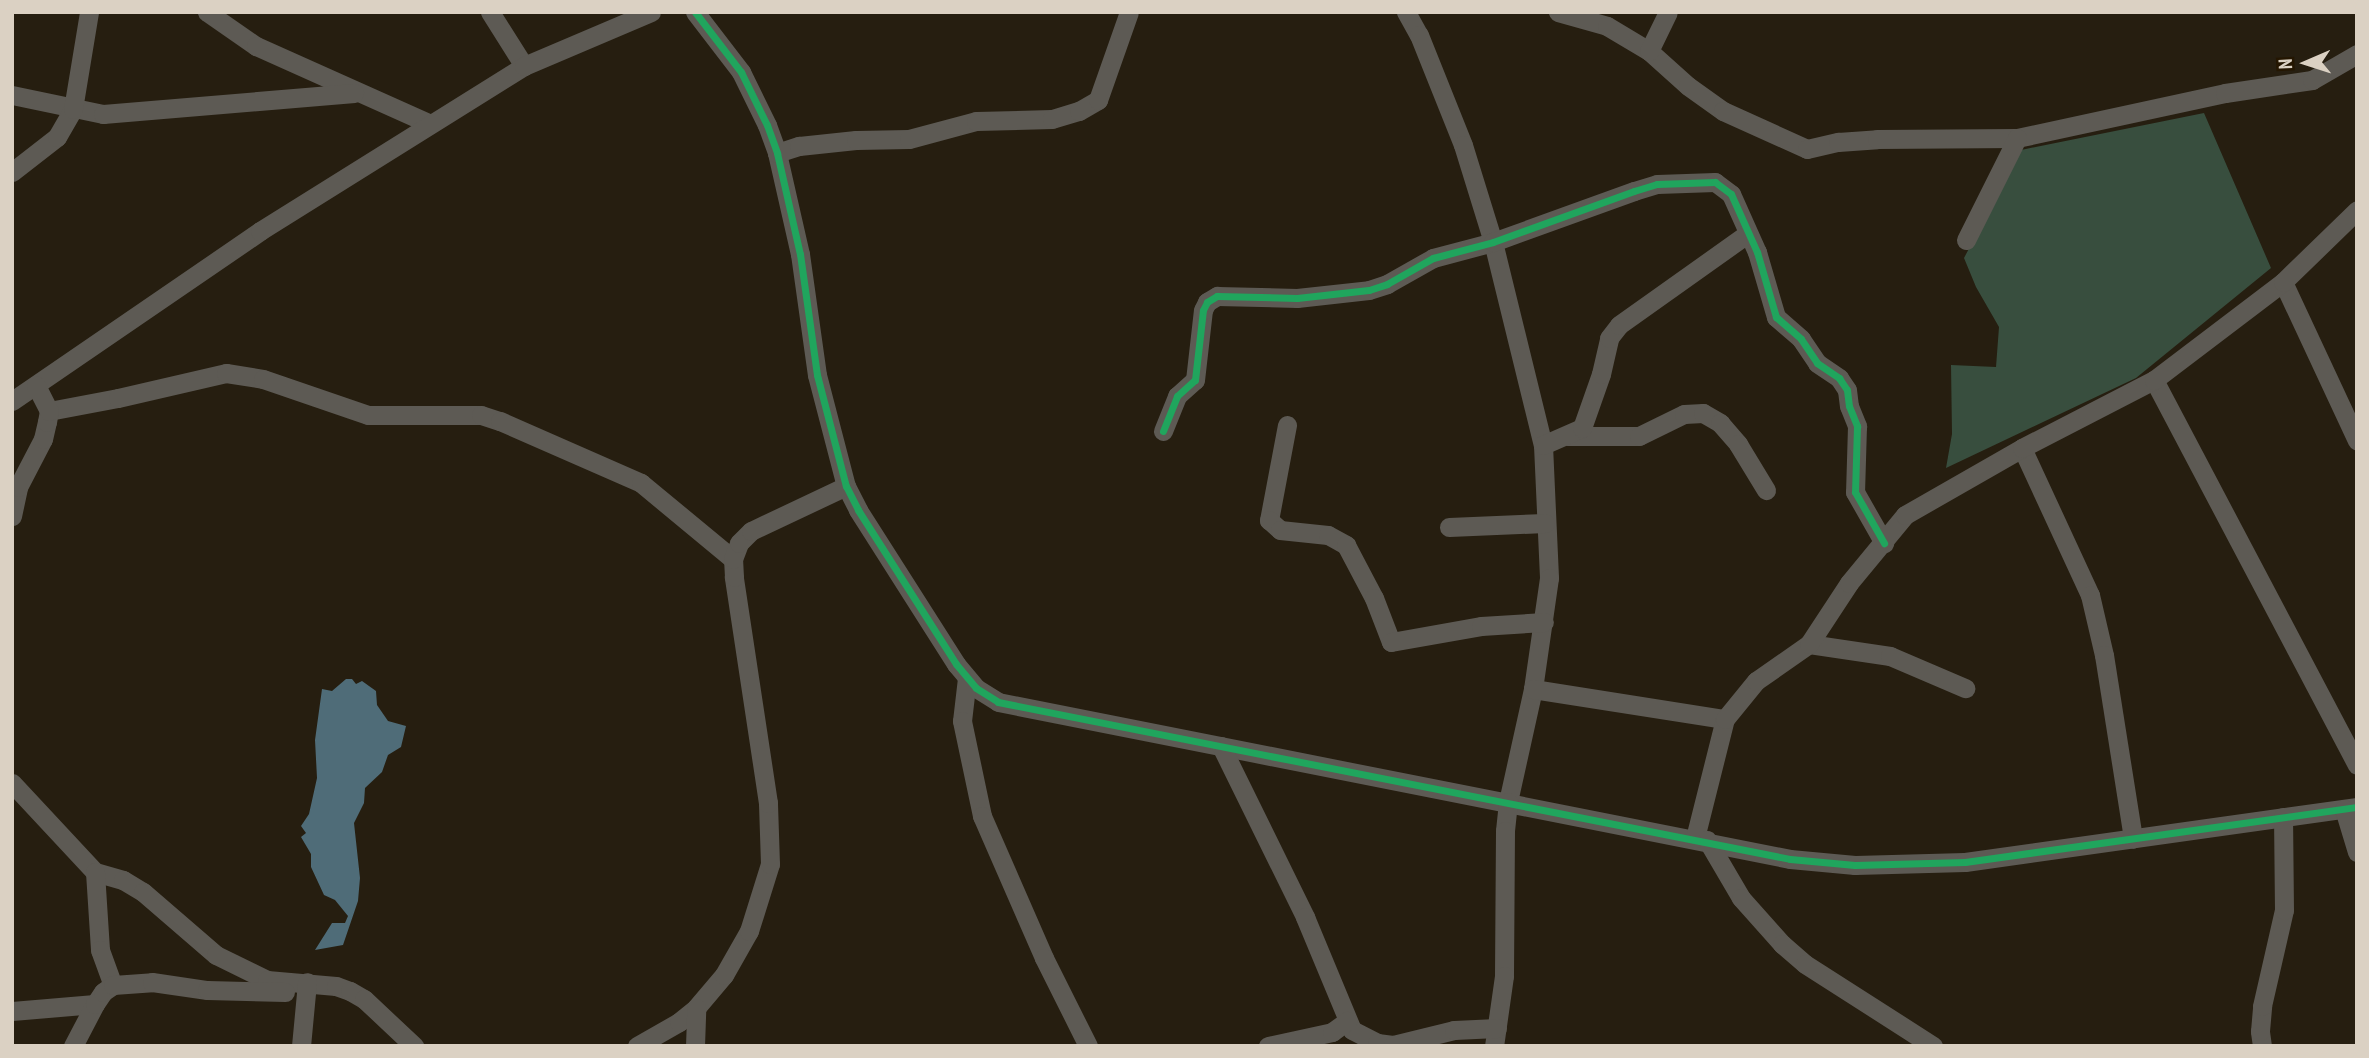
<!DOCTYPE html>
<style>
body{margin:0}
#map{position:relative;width:2369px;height:1058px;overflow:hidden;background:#261e10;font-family:"PT Sans Narrow",sans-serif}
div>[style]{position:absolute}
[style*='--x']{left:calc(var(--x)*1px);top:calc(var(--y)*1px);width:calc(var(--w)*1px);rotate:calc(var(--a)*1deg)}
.forest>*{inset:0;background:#384e3e}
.water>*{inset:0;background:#4f6c78}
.minor>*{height:19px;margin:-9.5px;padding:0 9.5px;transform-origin:9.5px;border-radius:9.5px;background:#5d5a54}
.cycleway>*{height:7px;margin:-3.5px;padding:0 3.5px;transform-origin:3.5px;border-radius:3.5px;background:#20a55d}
span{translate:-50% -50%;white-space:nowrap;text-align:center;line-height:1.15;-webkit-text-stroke:6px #241601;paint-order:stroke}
.frame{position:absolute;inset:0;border:14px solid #dbd1c3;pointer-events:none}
.north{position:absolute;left:2271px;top:28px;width:70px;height:70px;-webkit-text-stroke:5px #241601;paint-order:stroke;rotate:267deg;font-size:19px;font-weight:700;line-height:28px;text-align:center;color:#dbd1c3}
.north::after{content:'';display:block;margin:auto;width:24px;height:32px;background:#dbd1c3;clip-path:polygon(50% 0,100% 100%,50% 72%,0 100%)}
</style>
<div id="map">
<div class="forest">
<i style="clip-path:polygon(2204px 113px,2271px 268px,2136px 378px,1946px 468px,1952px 434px,1951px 365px,1996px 367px,1999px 327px,1976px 287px,1964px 258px,2021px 150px)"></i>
</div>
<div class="water">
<i style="clip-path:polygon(346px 679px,352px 679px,356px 684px,362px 681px,376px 691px,377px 705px,388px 721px,406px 726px,401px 747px,388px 755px,382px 772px,365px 788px,364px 803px,354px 823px,360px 878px,358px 901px,343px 945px,315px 950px,332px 923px,345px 923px,348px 916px,335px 900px,324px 895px,311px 867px,311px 854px,301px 837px,306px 833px,301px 826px,309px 814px,317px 778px,315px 740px,322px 689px,332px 691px)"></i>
</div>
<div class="minor">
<i style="--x:207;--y:12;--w:60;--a:34.8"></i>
<i style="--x:256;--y:46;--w:191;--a:24.1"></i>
<i style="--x:490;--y:12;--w:64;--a:57.8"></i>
<i style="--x:695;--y:12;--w:76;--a:52.5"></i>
<i style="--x:741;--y:72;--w:59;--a:63.9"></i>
<i style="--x:767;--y:125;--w:30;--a:70"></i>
<i style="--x:777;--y:153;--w:104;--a:77.2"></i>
<i style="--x:800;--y:254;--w:122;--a:82"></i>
<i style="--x:817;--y:375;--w:115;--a:75.4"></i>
<i style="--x:846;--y:486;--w:27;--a:63"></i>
<i style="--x:858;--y:510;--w:183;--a:57.5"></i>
<i style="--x:956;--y:664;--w:31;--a:50"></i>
<i style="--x:976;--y:688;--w:26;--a:32"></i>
<i style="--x:998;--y:702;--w:807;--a:11.21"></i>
<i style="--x:1790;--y:859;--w:65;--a:5.3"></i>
<i style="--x:1855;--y:865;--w:110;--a:-1.6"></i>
<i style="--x:1965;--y:862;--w:396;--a:-8"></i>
<i style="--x:1406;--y:12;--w:26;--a:61"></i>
<i style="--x:1419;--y:35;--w:118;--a:68.2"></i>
<i style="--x:1463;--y:145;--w:102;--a:72.8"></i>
<i style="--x:1493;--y:242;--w:209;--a:76.2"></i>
<i style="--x:1543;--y:445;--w:133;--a:87.4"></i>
<i style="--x:1549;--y:578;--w:112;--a:98.2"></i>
<i style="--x:1533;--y:689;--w:116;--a:102.5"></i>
<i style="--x:1508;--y:802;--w:29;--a:96"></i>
<i style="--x:1505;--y:831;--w:145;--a:90.4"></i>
<i style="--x:1504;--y:976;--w:71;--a:98.1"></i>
<i style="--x:1558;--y:12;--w:51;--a:15.9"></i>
<i style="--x:1607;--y:26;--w:49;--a:30.8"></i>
<i style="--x:1649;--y:51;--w:52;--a:41.9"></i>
<i style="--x:1688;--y:86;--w:43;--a:35.5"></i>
<i style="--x:1723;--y:111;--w:92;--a:24.3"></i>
<i style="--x:1807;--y:149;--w:32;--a:-13"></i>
<i style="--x:1838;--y:142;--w:39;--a:-4"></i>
<i style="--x:1877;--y:139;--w:140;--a:-0.4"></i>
<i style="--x:2017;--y:138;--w:213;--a:-12.2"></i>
<i style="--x:2225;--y:93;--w:88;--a:-8.5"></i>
<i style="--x:2312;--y:80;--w:52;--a:-30"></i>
<i style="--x:1649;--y:51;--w:43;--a:-64"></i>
<i style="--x:12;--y:95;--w:93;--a:11.8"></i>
<i style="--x:103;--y:114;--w:252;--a:-4.8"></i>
<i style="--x:777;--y:153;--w:23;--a:-18"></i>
<i style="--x:799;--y:146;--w:57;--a:-6"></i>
<i style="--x:856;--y:140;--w:53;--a:-1.1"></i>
<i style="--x:909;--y:139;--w:69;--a:-15"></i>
<i style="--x:976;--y:121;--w:76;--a:-1.5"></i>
<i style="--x:1052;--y:119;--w:28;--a:-17"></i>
<i style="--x:1079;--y:111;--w:22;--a:-30"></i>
<i style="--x:1098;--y:100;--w:93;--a:-70.6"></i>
<i style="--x:12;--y:172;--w:57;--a:-37.9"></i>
<i style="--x:57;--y:137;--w:32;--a:-60"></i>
<i style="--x:73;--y:109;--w:98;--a:-80.6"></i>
<i style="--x:1966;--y:240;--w:114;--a:-63.4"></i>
<i style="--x:2283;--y:282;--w:175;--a:65"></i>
<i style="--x:2154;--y:380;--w:435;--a:62.2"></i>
<i style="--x:12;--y:401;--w:301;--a:-34.4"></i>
<i style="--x:260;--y:231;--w:311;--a:-32"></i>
<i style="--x:524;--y:66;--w:138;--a:-23"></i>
<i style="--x:49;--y:411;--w:70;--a:-10.7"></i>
<i style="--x:118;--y:398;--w:111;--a:-13"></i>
<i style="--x:226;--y:373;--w:37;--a:9"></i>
<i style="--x:263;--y:379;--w:111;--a:18.9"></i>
<i style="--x:368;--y:415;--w:113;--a:0"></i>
<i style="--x:481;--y:415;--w:20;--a:18"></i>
<i style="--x:500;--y:421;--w:154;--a:23.7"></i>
<i style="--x:641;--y:483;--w:119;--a:39.6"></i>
<i style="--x:1287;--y:425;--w:97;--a:100.7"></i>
<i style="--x:1269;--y:520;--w:15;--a:42"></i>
<i style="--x:1280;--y:530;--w:48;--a:5.9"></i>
<i style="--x:1328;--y:535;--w:21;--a:29"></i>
<i style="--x:1346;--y:545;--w:60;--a:62.2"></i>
<i style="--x:1374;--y:598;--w:47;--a:68.9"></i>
<i style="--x:1391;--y:642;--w:91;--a:-10.1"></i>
<i style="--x:1481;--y:626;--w:63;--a:-3.6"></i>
<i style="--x:1163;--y:431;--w:38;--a:-68"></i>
<i style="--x:1177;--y:396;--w:24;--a:-42"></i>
<i style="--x:1195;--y:380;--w:70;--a:-83.5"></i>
<i style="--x:1203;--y:310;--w:9;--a:-63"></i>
<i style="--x:1207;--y:302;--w:12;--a:-31"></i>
<i style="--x:1217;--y:296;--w:80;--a:1.4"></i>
<i style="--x:1297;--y:298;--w:72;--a:-6.3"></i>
<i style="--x:1369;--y:290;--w:19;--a:-18"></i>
<i style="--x:1387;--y:284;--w:53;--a:-29.5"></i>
<i style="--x:1433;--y:258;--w:62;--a:-14.9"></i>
<i style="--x:1493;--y:242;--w:150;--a:-19.9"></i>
<i style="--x:1634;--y:191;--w:24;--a:-17"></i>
<i style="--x:1657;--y:184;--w:58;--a:-2"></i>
<i style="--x:1715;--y:182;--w:20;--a:37"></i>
<i style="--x:1731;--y:194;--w:64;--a:65.9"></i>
<i style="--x:1757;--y:252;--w:68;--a:73.7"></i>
<i style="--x:1776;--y:317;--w:33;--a:41"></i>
<i style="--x:1801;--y:339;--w:29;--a:56"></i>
<i style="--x:1817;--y:363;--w:27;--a:34"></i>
<i style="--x:1839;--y:378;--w:14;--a:56"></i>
<i style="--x:1847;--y:390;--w:16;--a:83"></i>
<i style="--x:1849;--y:406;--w:22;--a:68"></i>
<i style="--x:1857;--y:426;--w:66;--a:91.7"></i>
<i style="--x:1855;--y:492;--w:59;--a:60.4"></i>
<i style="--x:1567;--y:436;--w:72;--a:0"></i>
<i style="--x:1639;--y:436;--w:50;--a:-26.1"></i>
<i style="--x:1684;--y:414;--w:19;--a:-3"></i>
<i style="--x:1703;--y:413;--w:20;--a:30"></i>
<i style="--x:1720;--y:423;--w:28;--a:49"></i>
<i style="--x:1738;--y:444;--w:54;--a:58.7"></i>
<i style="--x:1543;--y:445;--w:43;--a:-23.6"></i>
<i style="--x:1582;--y:428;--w:57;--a:-70.6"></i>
<i style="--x:1601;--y:374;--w:37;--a:-77"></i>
<i style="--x:1609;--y:338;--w:16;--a:-52"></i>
<i style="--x:1619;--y:325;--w:157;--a:-35.4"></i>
<i style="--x:2022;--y:448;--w:162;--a:65.2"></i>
<i style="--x:2090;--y:595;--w:62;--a:76.9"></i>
<i style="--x:2104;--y:655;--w:186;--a:81"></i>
<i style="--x:12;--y:516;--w:30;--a:-78"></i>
<i style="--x:18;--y:487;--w:54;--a:-62.5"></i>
<i style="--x:43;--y:439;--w:17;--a:-77"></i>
<i style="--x:47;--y:422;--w:11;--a:-80"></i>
<i style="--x:49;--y:411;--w:29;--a:-117"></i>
<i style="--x:1449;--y:527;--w:96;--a:-2.4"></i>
<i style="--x:1809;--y:644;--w:82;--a:8.4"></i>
<i style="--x:1890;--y:656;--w:82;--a:23.1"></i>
<i style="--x:967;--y:678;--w:43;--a:96.6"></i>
<i style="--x:962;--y:721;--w:97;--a:78.1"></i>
<i style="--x:982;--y:816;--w:155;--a:66.4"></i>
<i style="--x:1044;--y:958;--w:98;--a:63.4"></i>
<i style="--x:1533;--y:689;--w:194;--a:8.9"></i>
<i style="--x:1221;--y:746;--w:191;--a:63.8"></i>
<i style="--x:1305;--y:917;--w:122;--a:67.4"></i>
<i style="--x:1352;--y:1030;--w:28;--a:27"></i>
<i style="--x:1377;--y:1043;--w:16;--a:7"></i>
<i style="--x:1393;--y:1045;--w:63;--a:-13.8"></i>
<i style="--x:1454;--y:1030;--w:43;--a:-2.7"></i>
<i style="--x:12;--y:783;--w:122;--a:47"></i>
<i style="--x:95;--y:872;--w:29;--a:16"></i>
<i style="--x:123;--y:880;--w:23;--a:31"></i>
<i style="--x:143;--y:892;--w:96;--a:40.8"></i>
<i style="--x:216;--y:955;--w:57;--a:26.1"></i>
<i style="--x:267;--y:980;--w:69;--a:5"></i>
<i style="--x:336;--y:986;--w:15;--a:20"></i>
<i style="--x:350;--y:991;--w:16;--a:30"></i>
<i style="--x:364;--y:999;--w:69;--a:43.2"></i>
<i style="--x:2344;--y:809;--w:45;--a:73.2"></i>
<i style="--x:1695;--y:838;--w:123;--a:-75.9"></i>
<i style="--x:1725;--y:719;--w:49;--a:-50.8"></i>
<i style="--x:1756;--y:681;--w:65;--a:-34.9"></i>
<i style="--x:1809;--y:644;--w:73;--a:-56.7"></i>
<i style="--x:1849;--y:583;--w:88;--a:-50.5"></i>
<i style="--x:1905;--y:515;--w:135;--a:-29.8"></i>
<i style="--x:2022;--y:448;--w:148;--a:-27.3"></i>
<i style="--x:2154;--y:380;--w:162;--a:-37.2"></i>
<i style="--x:2283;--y:282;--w:103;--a:-44.2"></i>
<i style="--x:1707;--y:840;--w:67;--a:59.6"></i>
<i style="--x:1741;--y:898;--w:62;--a:48.3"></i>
<i style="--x:1782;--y:944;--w:30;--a:41"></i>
<i style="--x:1805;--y:964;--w:152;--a:32.6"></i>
<i style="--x:95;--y:872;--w:78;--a:86.3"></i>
<i style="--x:100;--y:950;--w:37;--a:70"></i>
<i style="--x:12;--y:1011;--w:83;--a:-4.8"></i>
<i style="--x:73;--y:1046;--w:47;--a:-62.4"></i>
<i style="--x:95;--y:1004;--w:14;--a:-56"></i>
<i style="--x:103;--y:992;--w:12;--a:-35"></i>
<i style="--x:113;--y:985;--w:39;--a:-4"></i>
<i style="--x:152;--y:982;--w:56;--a:8.3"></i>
<i style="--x:207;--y:990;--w:78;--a:1.5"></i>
<i style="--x:301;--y:1046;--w:64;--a:-84.6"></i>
<i style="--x:637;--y:1046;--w:48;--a:-29.7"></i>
<i style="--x:679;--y:1022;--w:22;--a:-39"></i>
<i style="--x:696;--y:1008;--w:43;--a:-49.7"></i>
<i style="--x:724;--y:975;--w:51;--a:-60.4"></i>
<i style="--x:749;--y:931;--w:70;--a:-72.6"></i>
<i style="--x:770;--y:864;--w:61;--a:-91.9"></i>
<i style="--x:768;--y:803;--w:229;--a:-98.6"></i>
<i style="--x:734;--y:577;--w:18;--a:-93"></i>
<i style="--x:733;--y:559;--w:17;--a:-69"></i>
<i style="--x:739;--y:543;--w:17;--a:-45"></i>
<i style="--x:751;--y:531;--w:105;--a:-25.3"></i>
<i style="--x:695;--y:1046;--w:38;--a:-88"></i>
<i style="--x:1268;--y:1046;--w:66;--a:-12.3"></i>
<i style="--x:1332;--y:1032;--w:19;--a:-36"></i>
<i style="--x:2262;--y:1046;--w:15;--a:-98"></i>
<i style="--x:2260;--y:1031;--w:25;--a:-85"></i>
<i style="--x:2262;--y:1006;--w:98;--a:-77.1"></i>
<i style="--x:2284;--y:910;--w:93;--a:-90.6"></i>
</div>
<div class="cycleway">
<i style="--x:695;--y:12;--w:76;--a:52.5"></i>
<i style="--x:741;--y:72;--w:59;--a:63.9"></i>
<i style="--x:767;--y:125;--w:30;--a:70"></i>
<i style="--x:777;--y:153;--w:104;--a:77.2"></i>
<i style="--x:800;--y:254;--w:122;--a:82"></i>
<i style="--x:817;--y:375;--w:115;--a:75.4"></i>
<i style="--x:846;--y:486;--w:27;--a:63"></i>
<i style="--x:858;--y:510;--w:183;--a:57.5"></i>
<i style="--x:956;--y:664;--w:31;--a:50"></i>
<i style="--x:976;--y:688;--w:26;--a:32"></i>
<i style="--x:998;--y:702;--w:807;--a:11.21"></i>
<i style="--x:1790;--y:859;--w:65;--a:5.3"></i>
<i style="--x:1855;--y:865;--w:110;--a:-1.6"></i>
<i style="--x:1965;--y:862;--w:396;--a:-8"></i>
<i style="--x:1163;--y:431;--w:38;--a:-68"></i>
<i style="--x:1177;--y:396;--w:24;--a:-42"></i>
<i style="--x:1195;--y:380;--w:70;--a:-83.5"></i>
<i style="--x:1203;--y:310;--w:9;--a:-63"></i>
<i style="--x:1207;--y:302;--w:12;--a:-31"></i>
<i style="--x:1217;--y:296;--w:80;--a:1.4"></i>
<i style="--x:1297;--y:298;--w:72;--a:-6.3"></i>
<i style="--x:1369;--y:290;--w:19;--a:-18"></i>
<i style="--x:1387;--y:284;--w:53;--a:-29.5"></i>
<i style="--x:1433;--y:258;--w:62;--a:-14.9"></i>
<i style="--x:1493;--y:242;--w:150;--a:-19.9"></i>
<i style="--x:1634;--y:191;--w:24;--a:-17"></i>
<i style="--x:1657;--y:184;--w:58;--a:-2"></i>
<i style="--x:1715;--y:182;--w:20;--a:37"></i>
<i style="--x:1731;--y:194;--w:64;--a:65.9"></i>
<i style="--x:1757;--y:252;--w:68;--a:73.7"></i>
<i style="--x:1776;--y:317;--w:33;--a:41"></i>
<i style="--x:1801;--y:339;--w:29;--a:56"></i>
<i style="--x:1817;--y:363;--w:27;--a:34"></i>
<i style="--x:1839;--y:378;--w:14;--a:56"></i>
<i style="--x:1847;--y:390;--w:16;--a:83"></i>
<i style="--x:1849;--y:406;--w:22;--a:68"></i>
<i style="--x:1857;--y:426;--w:66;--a:91.7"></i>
<i style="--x:1855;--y:492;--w:59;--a:60.4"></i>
</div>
<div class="frame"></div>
<div class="north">N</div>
</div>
